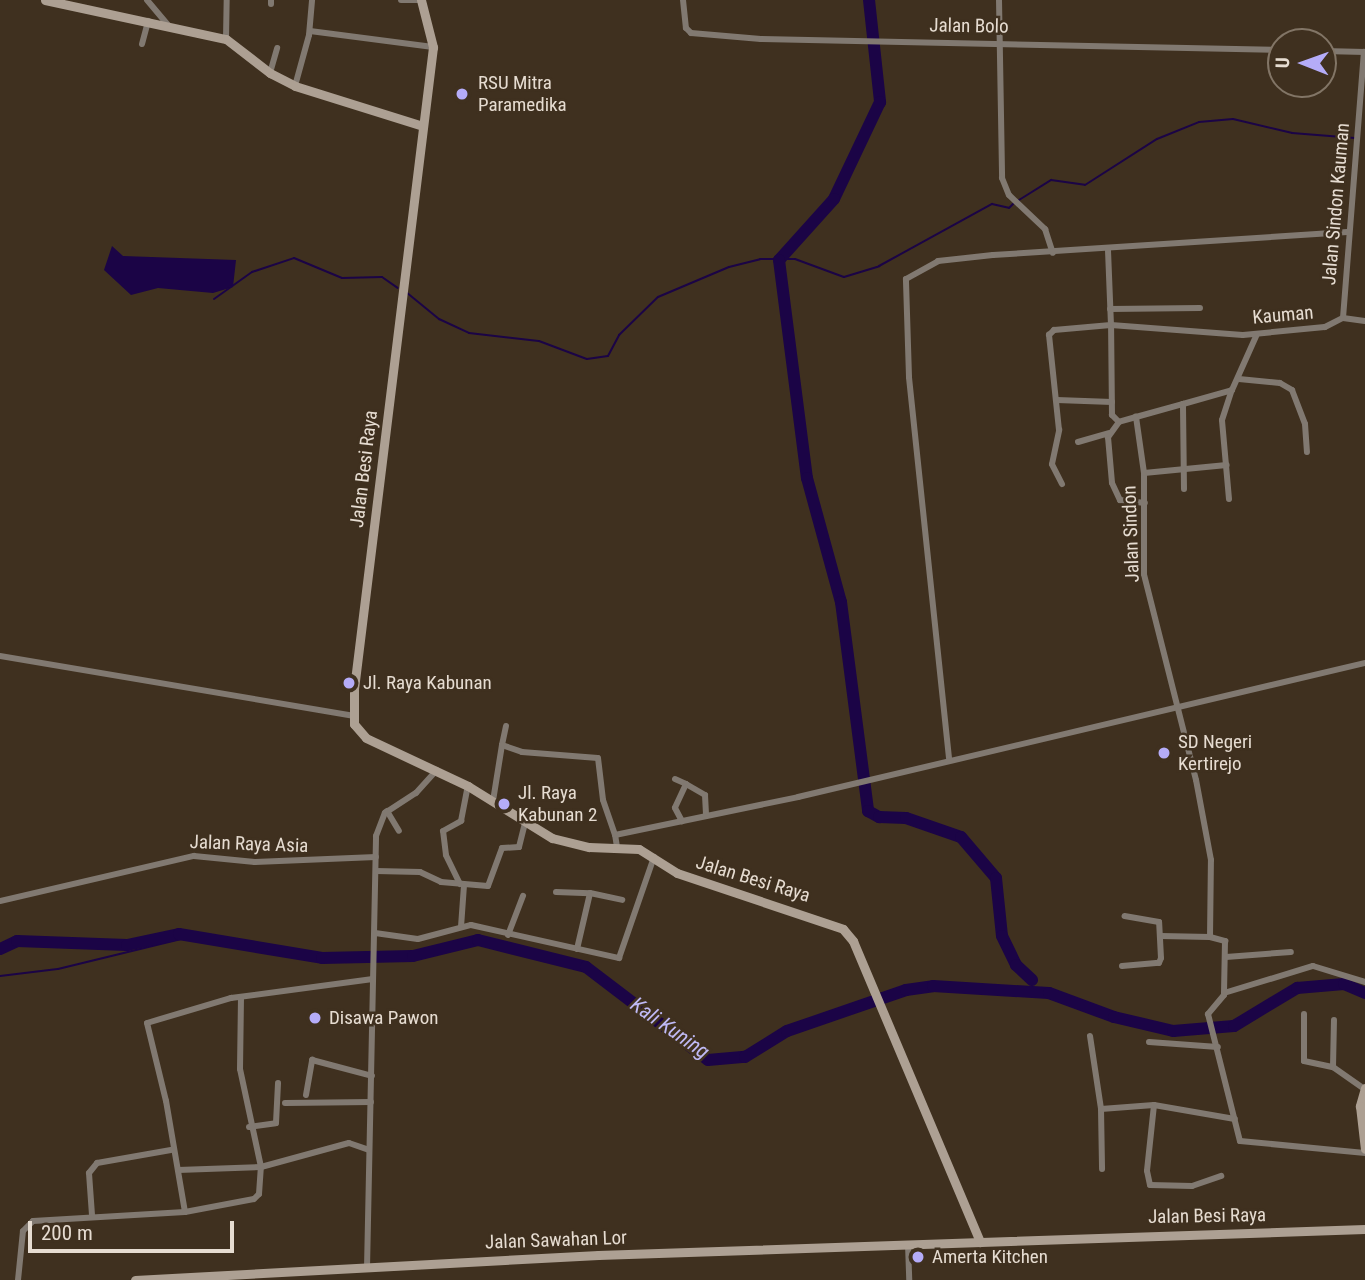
<!DOCTYPE html>
<style>
body{margin:0}
#map{position:relative;width:1365px;height:1280px;overflow:hidden;background:#3f301f;font-family:"Roboto Condensed",sans-serif}
div>[style]{position:absolute}
[style*='--x']{left:calc(var(--x)*1px);top:calc(var(--y)*1px);width:calc(var(--w)*1px);rotate:calc(var(--a)*1deg)}
.water>*{inset:0;background:#1b0446}
.stream>*{height:2px;margin:-1px;padding:0 1px;transform-origin:1px;border-radius:1px;background:#1b0446}
.river>*{height:12px;margin:-6px;padding:0 6px;transform-origin:6px;border-radius:6px;background:#1b0446}
.street>*{height:6px;margin:-3px;padding:0 3px;transform-origin:3px;border-radius:3px;background:#817971}
.secondary>*{height:9px;margin:-4.5px;padding:0 4.5px;transform-origin:4.5px;border-radius:4.5px;background:#ada093}
.dots>*{width:19px;height:19px;translate:-50% -50%;box-sizing:border-box;border:4px solid #3f301f;border-radius:50%}
span{translate:-50% -50%;white-space:nowrap;text-align:center;line-height:1.15;-webkit-text-stroke:5px #3f301f;paint-order:stroke}
.street-label{font-size:19px;color:#e6dcd1}
.poi-label{font-size:19px;color:#e6dcd1}
.left{translate:0 -50%;text-align:left}
.water-label{font-size:21px;color:#c0baf6;font-style:italic}
.north{position:absolute;left:1267px;top:28px;width:70px;height:70px;box-sizing:border-box;background:#3f301f;border:2px solid #827566;border-radius:50%;rotate:271deg;font-size:19px;font-weight:700;line-height:28px;text-align:center;color:#e6dcd1}
.north::after{content:'';display:block;margin:auto;width:24px;height:32px;background:#b5acf8;clip-path:polygon(50% 0,100% 100%,50% 72%,0 100%)}
.scale{position:absolute;left:28px;top:1221px;width:206px;height:32px;box-sizing:border-box;border:4px solid #e6dcd1;border-top:0;padding-left:9px;font-size:21px;line-height:24px;white-space:nowrap;color:#e6dcd1;-webkit-text-stroke:5px #3f301f;paint-order:stroke}
</style>
<div id="map">
<div class="water">
<i style="clip-path:polygon(112px 246px,123px 256px,236px 260px,233px 287px,213px 293px,158px 288px,131px 295px,104px 270px)"></i>
</div>
<div class="stream">
<i style="--x:1019;--y:200;--w:38;--a:-32"></i>
<i style="--x:1051;--y:180;--w:34;--a:8"></i>
<i style="--x:1085;--y:185;--w:85;--a:-32.6"></i>
<i style="--x:1157;--y:139;--w:45;--a:-22"></i>
<i style="--x:1199;--y:122;--w:34;--a:-5"></i>
<i style="--x:1233;--y:119;--w:61;--a:13.3"></i>
<i style="--x:1292;--y:133;--w:63;--a:4.5"></i>
<i style="--x:406;--y:292;--w:43;--a:39.3"></i>
<i style="--x:439;--y:319;--w:33;--a:25"></i>
<i style="--x:469;--y:333;--w:70;--a:6.5"></i>
<i style="--x:539;--y:341;--w:51;--a:20.6"></i>
<i style="--x:587;--y:359;--w:21;--a:-8"></i>
<i style="--x:608;--y:356;--w:24;--a:-62"></i>
<i style="--x:619;--y:335;--w:54;--a:-44.3"></i>
<i style="--x:658;--y:297;--w:77;--a:-22.9"></i>
<i style="--x:729;--y:267;--w:32;--a:-14"></i>
<i style="--x:760;--y:259;--w:35;--a:0"></i>
<i style="--x:795;--y:259;--w:52;--a:20.2"></i>
<i style="--x:844;--y:277;--w:37;--a:-17"></i>
<i style="--x:879;--y:266;--w:129;--a:-28.8"></i>
<i style="--x:992;--y:204;--w:17;--a:13"></i>
<i style="--x:1009;--y:208;--w:7;--a:-45"></i>
<i style="--x:214;--y:299;--w:47;--a:-35.4"></i>
<i style="--x:252;--y:272;--w:44;--a:-18.4"></i>
<i style="--x:294;--y:258;--w:52;--a:22.6"></i>
<i style="--x:342;--y:278;--w:40;--a:-1.4"></i>
<i style="--x:382;--y:277;--w:19;--a:35"></i>
<i style="--x:0;--y:976;--w:58;--a:-6.9"></i>
<i style="--x:58;--y:969;--w:131;--a:-13.7"></i>
</div>
<div class="river">
<i style="--x:869;--y:0;--w:103;--a:83.8"></i>
<i style="--x:880;--y:102;--w:107;--a:115.4"></i>
<i style="--x:834;--y:199;--w:82;--a:132"></i>
<i style="--x:779;--y:260;--w:220;--a:82.7"></i>
<i style="--x:807;--y:478;--w:129;--a:74.7"></i>
<i style="--x:841;--y:602;--w:211;--a:82.6"></i>
<i style="--x:868;--y:811;--w:13;--a:29"></i>
<i style="--x:879;--y:817;--w:27;--a:2"></i>
<i style="--x:906;--y:818;--w:58;--a:19.1"></i>
<i style="--x:961;--y:837;--w:54;--a:49.5"></i>
<i style="--x:996;--y:878;--w:58;--a:84.1"></i>
<i style="--x:1002;--y:936;--w:32;--a:64"></i>
<i style="--x:1016;--y:965;--w:22;--a:43"></i>
<i style="--x:0;--y:949;--w:19;--a:-25"></i>
<i style="--x:17;--y:941;--w:110;--a:2.1"></i>
<i style="--x:127;--y:945;--w:53;--a:-11.9"></i>
<i style="--x:179;--y:934;--w:145;--a:9.5"></i>
<i style="--x:322;--y:958;--w:91;--a:-1.3"></i>
<i style="--x:413;--y:956;--w:67;--a:-13.8"></i>
<i style="--x:478;--y:940;--w:111;--a:14"></i>
<i style="--x:586;--y:967;--w:153;--a:37.3"></i>
<i style="--x:708;--y:1060;--w:37;--a:-5"></i>
<i style="--x:745;--y:1057;--w:49;--a:-31.8"></i>
<i style="--x:787;--y:1031;--w:126;--a:-19"></i>
<i style="--x:906;--y:990;--w:27;--a:-8"></i>
<i style="--x:933;--y:986;--w:116;--a:3.5"></i>
<i style="--x:1049;--y:993;--w:69;--a:20.3"></i>
<i style="--x:1114;--y:1017;--w:61;--a:13.3"></i>
<i style="--x:1173;--y:1031;--w:61;--a:-4.7"></i>
<i style="--x:1234;--y:1026;--w:74;--a:-31.1"></i>
<i style="--x:1297;--y:988;--w:47;--a:-4.9"></i>
<i style="--x:1344;--y:984;--w:23;--a:23"></i>
</div>
<div class="street">
<i style="--x:147;--y:0;--w:33;--a:50"></i>
<i style="--x:271;--y:0;--w:4;--a:90"></i>
<i style="--x:401;--y:0;--w:19;--a:0"></i>
<i style="--x:683;--y:0;--w:28;--a:84"></i>
<i style="--x:686;--y:28;--w:7;--a:45"></i>
<i style="--x:691;--y:33;--w:70;--a:4.9"></i>
<i style="--x:761;--y:39;--w:520;--a:1.21"></i>
<i style="--x:999;--y:0;--w:178;--a:89"></i>
<i style="--x:1002;--y:178;--w:18;--a:68"></i>
<i style="--x:1009;--y:195;--w:50;--a:43.4"></i>
<i style="--x:1045;--y:229;--w:25;--a:72"></i>
<i style="--x:310;--y:31;--w:124;--a:7.4"></i>
<i style="--x:226;--y:39;--w:39;--a:-89"></i>
<i style="--x:142;--y:44;--w:24;--a:-75"></i>
<i style="--x:1323;--y:51;--w:42;--a:1.4"></i>
<i style="--x:270;--y:73;--w:26;--a:-74"></i>
<i style="--x:295;--y:86;--w:53;--a:-74.6"></i>
<i style="--x:309;--y:35;--w:35;--a:-85"></i>
<i style="--x:1110;--y:309;--w:90;--a:-0.6"></i>
<i style="--x:1343;--y:318;--w:267;--a:-85.5"></i>
<i style="--x:1239;--y:379;--w:41;--a:5.6"></i>
<i style="--x:1280;--y:383;--w:14;--a:30"></i>
<i style="--x:1292;--y:390;--w:36;--a:69"></i>
<i style="--x:1305;--y:424;--w:28;--a:86"></i>
<i style="--x:1057;--y:400;--w:55;--a:2.1"></i>
<i style="--x:1136;--y:417;--w:49;--a:-15.5"></i>
<i style="--x:1119;--y:422;--w:19;--a:126"></i>
<i style="--x:1108;--y:437;--w:46;--a:85"></i>
<i style="--x:1112;--y:483;--w:19;--a:65"></i>
<i style="--x:1120;--y:500;--w:25;--a:7"></i>
<i style="--x:1078;--y:442;--w:32;--a:-16"></i>
<i style="--x:1144;--y:473;--w:83;--a:-5.5"></i>
<i style="--x:1062;--y:484;--w:22;--a:-117"></i>
<i style="--x:1052;--y:464;--w:35;--a:-78"></i>
<i style="--x:1059;--y:430;--w:96;--a:-96"></i>
<i style="--x:1049;--y:335;--w:7;--a:-45"></i>
<i style="--x:1054;--y:330;--w:57;--a:-5"></i>
<i style="--x:1111;--y:325;--w:75;--a:-92.3"></i>
<i style="--x:1184;--y:489;--w:85;--a:-90.7"></i>
<i style="--x:1183;--y:404;--w:51;--a:-15.9"></i>
<i style="--x:1232;--y:390;--w:61;--a:-65.9"></i>
<i style="--x:1229;--y:499;--w:79;--a:-95.1"></i>
<i style="--x:1222;--y:420;--w:32;--a:-72"></i>
<i style="--x:0;--y:656;--w:358;--a:9.6"></i>
<i style="--x:506;--y:726;--w:19;--a:102"></i>
<i style="--x:502;--y:745;--w:21;--a:19"></i>
<i style="--x:522;--y:752;--w:76;--a:4.5"></i>
<i style="--x:598;--y:758;--w:42;--a:83.2"></i>
<i style="--x:603;--y:800;--w:37;--a:71"></i>
<i style="--x:949;--y:758;--w:383;--a:-96"></i>
<i style="--x:909;--y:377;--w:98;--a:-91.8"></i>
<i style="--x:906;--y:279;--w:37;--a:-29"></i>
<i style="--x:938;--y:261;--w:55;--a:-6.2"></i>
<i style="--x:993;--y:255;--w:355;--a:-3.7"></i>
<i style="--x:675;--y:779;--w:12;--a:24"></i>
<i style="--x:686;--y:784;--w:26;--a:115"></i>
<i style="--x:675;--y:808;--w:15;--a:62"></i>
<i style="--x:686;--y:784;--w:22;--a:30"></i>
<i style="--x:705;--y:795;--w:21;--a:87"></i>
<i style="--x:493;--y:801;--w:57;--a:-80.9"></i>
<i style="--x:387;--y:811;--w:23;--a:59"></i>
<i style="--x:617;--y:847;--w:12;--a:-99"></i>
<i style="--x:615;--y:835;--w:187;--a:-11.7"></i>
<i style="--x:798;--y:797;--w:583;--a:-13.3"></i>
<i style="--x:376;--y:871;--w:44;--a:1.3"></i>
<i style="--x:420;--y:872;--w:23;--a:25"></i>
<i style="--x:441;--y:882;--w:47;--a:4.9"></i>
<i style="--x:488;--y:886;--w:40;--a:-69.8"></i>
<i style="--x:502;--y:848;--w:17;--a:-3"></i>
<i style="--x:519;--y:847;--w:25;--a:-76"></i>
<i style="--x:460;--y:884;--w:32;--a:-116"></i>
<i style="--x:446;--y:855;--w:24;--a:-97"></i>
<i style="--x:443;--y:831;--w:21;--a:-29"></i>
<i style="--x:461;--y:821;--w:36;--a:-79"></i>
<i style="--x:556;--y:892;--w:34;--a:2"></i>
<i style="--x:0;--y:901;--w:199;--a:-13.1"></i>
<i style="--x:194;--y:856;--w:61;--a:5.6"></i>
<i style="--x:255;--y:862;--w:121;--a:-2.4"></i>
<i style="--x:461;--y:927;--w:42;--a:-85.9"></i>
<i style="--x:375;--y:933;--w:43;--a:7.9"></i>
<i style="--x:418;--y:939;--w:55;--a:-14.8"></i>
<i style="--x:471;--y:925;--w:152;--a:12.6"></i>
<i style="--x:619;--y:958;--w:107;--a:-70.9"></i>
<i style="--x:508;--y:935;--w:42;--a:-69"></i>
<i style="--x:1161;--y:936;--w:49;--a:1.2"></i>
<i style="--x:1210;--y:937;--w:16;--a:15"></i>
<i style="--x:1225;--y:941;--w:54;--a:91.1"></i>
<i style="--x:1224;--y:995;--w:25;--a:130"></i>
<i style="--x:1208;--y:1014;--w:131;--a:75.9"></i>
<i style="--x:1240;--y:1141;--w:126;--a:5.5"></i>
<i style="--x:1210;--y:937;--w:77;--a:-89.3"></i>
<i style="--x:1211;--y:860;--w:81;--a:-100.6"></i>
<i style="--x:1196;--y:780;--w:212;--a:-104.2"></i>
<i style="--x:1144;--y:574;--w:101;--a:-90"></i>
<i style="--x:1144;--y:473;--w:57;--a:-98.1"></i>
<i style="--x:1136;--y:417;--w:18;--a:164"></i>
<i style="--x:1119;--y:422;--w:10;--a:-135"></i>
<i style="--x:1112;--y:415;--w:90;--a:-90.6"></i>
<i style="--x:1111;--y:325;--w:132;--a:4.3"></i>
<i style="--x:1243;--y:335;--w:82;--a:-5.6"></i>
<i style="--x:1325;--y:327;--w:20;--a:-27"></i>
<i style="--x:1343;--y:318;--w:22;--a:8"></i>
<i style="--x:577;--y:949;--w:57;--a:-76.9"></i>
<i style="--x:590;--y:893;--w:33;--a:12"></i>
<i style="--x:1226;--y:957;--w:65;--a:-4.4"></i>
<i style="--x:1122;--y:966;--w:37;--a:-5"></i>
<i style="--x:1159;--y:963;--w:5;--a:-68"></i>
<i style="--x:1161;--y:958;--w:36;--a:-93"></i>
<i style="--x:1159;--y:922;--w:35;--a:-170"></i>
<i style="--x:1224;--y:993;--w:93;--a:-16.9"></i>
<i style="--x:1313;--y:966;--w:54;--a:17.1"></i>
<i style="--x:1304;--y:1014;--w:47;--a:90"></i>
<i style="--x:1304;--y:1061;--w:30;--a:12"></i>
<i style="--x:1333;--y:1067;--w:37;--a:35"></i>
<i style="--x:1090;--y:1036;--w:74;--a:81.4"></i>
<i style="--x:1101;--y:1109;--w:60;--a:89"></i>
<i style="--x:1149;--y:1042;--w:69;--a:4.1"></i>
<i style="--x:1333;--y:1067;--w:47;--a:-88.8"></i>
<i style="--x:306;--y:1095;--w:36;--a:-80"></i>
<i style="--x:312;--y:1060;--w:62;--a:14.9"></i>
<i style="--x:285;--y:1103;--w:86;--a:-0.7"></i>
<i style="--x:1154;--y:1105;--w:66;--a:96.1"></i>
<i style="--x:1147;--y:1171;--w:14;--a:78"></i>
<i style="--x:1150;--y:1185;--w:42;--a:1.4"></i>
<i style="--x:1192;--y:1186;--w:31;--a:-19"></i>
<i style="--x:1101;--y:1109;--w:53;--a:-4.3"></i>
<i style="--x:1154;--y:1105;--w:82;--a:9.8"></i>
<i style="--x:249;--y:1127;--w:27;--a:-8"></i>
<i style="--x:276;--y:1123;--w:40;--a:-87.1"></i>
<i style="--x:178;--y:1170;--w:83;--a:-2.1"></i>
<i style="--x:261;--y:1167;--w:100;--a:-102.1"></i>
<i style="--x:240;--y:1069;--w:72;--a:-89.2"></i>
<i style="--x:185;--y:1212;--w:113;--a:-99.7"></i>
<i style="--x:166;--y:1101;--w:80;--a:-103.7"></i>
<i style="--x:147;--y:1023;--w:88;--a:-16.6"></i>
<i style="--x:231;--y:998;--w:143;--a:-7.6"></i>
<i style="--x:92;--y:1215;--w:42;--a:-94.1"></i>
<i style="--x:89;--y:1173;--w:13;--a:-51"></i>
<i style="--x:97;--y:1163;--w:75;--a:-10"></i>
<i style="--x:908;--y:1244;--w:36;--a:88"></i>
<i style="--x:367;--y:1268;--w:432;--a:-88.8"></i>
<i style="--x:376;--y:836;--w:25;--a:-69"></i>
<i style="--x:385;--y:813;--w:37;--a:-33"></i>
<i style="--x:416;--y:793;--w:31;--a:-48"></i>
<i style="--x:18;--y:1280;--w:49;--a:-84.2"></i>
<i style="--x:23;--y:1231;--w:14;--a:-45"></i>
<i style="--x:33;--y:1221;--w:152;--a:-3.4"></i>
<i style="--x:185;--y:1212;--w:70;--a:-10.7"></i>
<i style="--x:254;--y:1199;--w:7;--a:-45"></i>
<i style="--x:259;--y:1194;--w:27;--a:-86"></i>
<i style="--x:261;--y:1167;--w:91;--a:-15.3"></i>
<i style="--x:349;--y:1143;--w:21;--a:19"></i>
</div>
<div class="secondary">
<i style="--x:45;--y:0;--w:185;--a:12.2"></i>
<i style="--x:226;--y:39;--w:56;--a:37.7"></i>
<i style="--x:270;--y:73;--w:28;--a:27"></i>
<i style="--x:295;--y:86;--w:134;--a:17.4"></i>
<i style="--x:421;--y:0;--w:49;--a:75.7"></i>
<i style="--x:433;--y:47;--w:647;--a:97.02"></i>
<i style="--x:354;--y:689;--w:35;--a:90"></i>
<i style="--x:354;--y:724;--w:18;--a:49"></i>
<i style="--x:366;--y:738;--w:113;--a:25.2"></i>
<i style="--x:468;--y:786;--w:99;--a:31.8"></i>
<i style="--x:552;--y:838;--w:38;--a:14"></i>
<i style="--x:589;--y:847;--w:50;--a:2.3"></i>
<i style="--x:639;--y:849;--w:45;--a:32.3"></i>
<i style="--x:677;--y:873;--w:175;--a:18.6"></i>
<i style="--x:843;--y:929;--w:16;--a:50"></i>
<i style="--x:853;--y:941;--w:327;--a:67.1"></i>
<i style="--x:1365;--y:1088;--w:19;--a:106"></i>
<i style="--x:1360;--y:1106;--w:43;--a:83.4"></i>
<i style="--x:135;--y:1280;--w:464;--a:-3.1"></i>
<i style="--x:598;--y:1255;--w:767;--a:-1.94"></i>
</div>
<div class="dots">
<i style="left:462px;top:94px;background:#b5acf8"></i>
<i style="left:349px;top:683px;background:#b5acf8"></i>
<i style="left:1164px;top:753px;background:#b5acf8"></i>
<i style="left:504px;top:804px;background:#b5acf8"></i>
<i style="left:315px;top:1018px;background:#b5acf8"></i>
<i style="left:918px;top:1257px;background:#b5acf8"></i>
</div>
<div class="street-label">
<span style="left:969px;top:26px;rotate:1deg">Jalan Bolo</span>
<span style="left:1336px;top:204px;rotate:-85deg">Jalan Sindon Kauman</span>
<span style="left:1283px;top:315px;rotate:-5deg">Kauman</span>
<span style="left:364px;top:469px;rotate:-83deg">Jalan Besi Raya</span>
<span style="left:1131px;top:534px;rotate:-92deg">Jalan Sindon</span>
<span style="left:249px;top:844px;rotate:2deg">Jalan Raya Asia</span>
<span style="left:753px;top:879px;rotate:17deg">Jalan Besi Raya</span>
<span style="left:1207px;top:1216px;rotate:-1deg">Jalan Besi Raya</span>
<span style="left:556px;top:1240px;rotate:-2deg">Jalan Sawahan Lor</span>
</div>
<div class="poi-label">
<span class="left" style="left:478px;top:94px">RSU Mitra<br>Paramedika</span>
<span class="left" style="left:363px;top:683px">Jl. Raya Kabunan</span>
<span class="left" style="left:1178px;top:753px">SD Negeri<br>Kertirejo</span>
<span class="left" style="left:518px;top:804px">Jl. Raya<br>Kabunan 2</span>
<span class="left" style="left:329px;top:1018px">Disawa Pawon</span>
<span class="left" style="left:932px;top:1257px">Amerta Kitchen</span>
</div>
<div class="water-label">
<span style="left:670px;top:1028px;rotate:35deg">Kali Kuning</span>
</div>
<div class="north">U</div>
<div class="scale">200 m</div>
</div>
